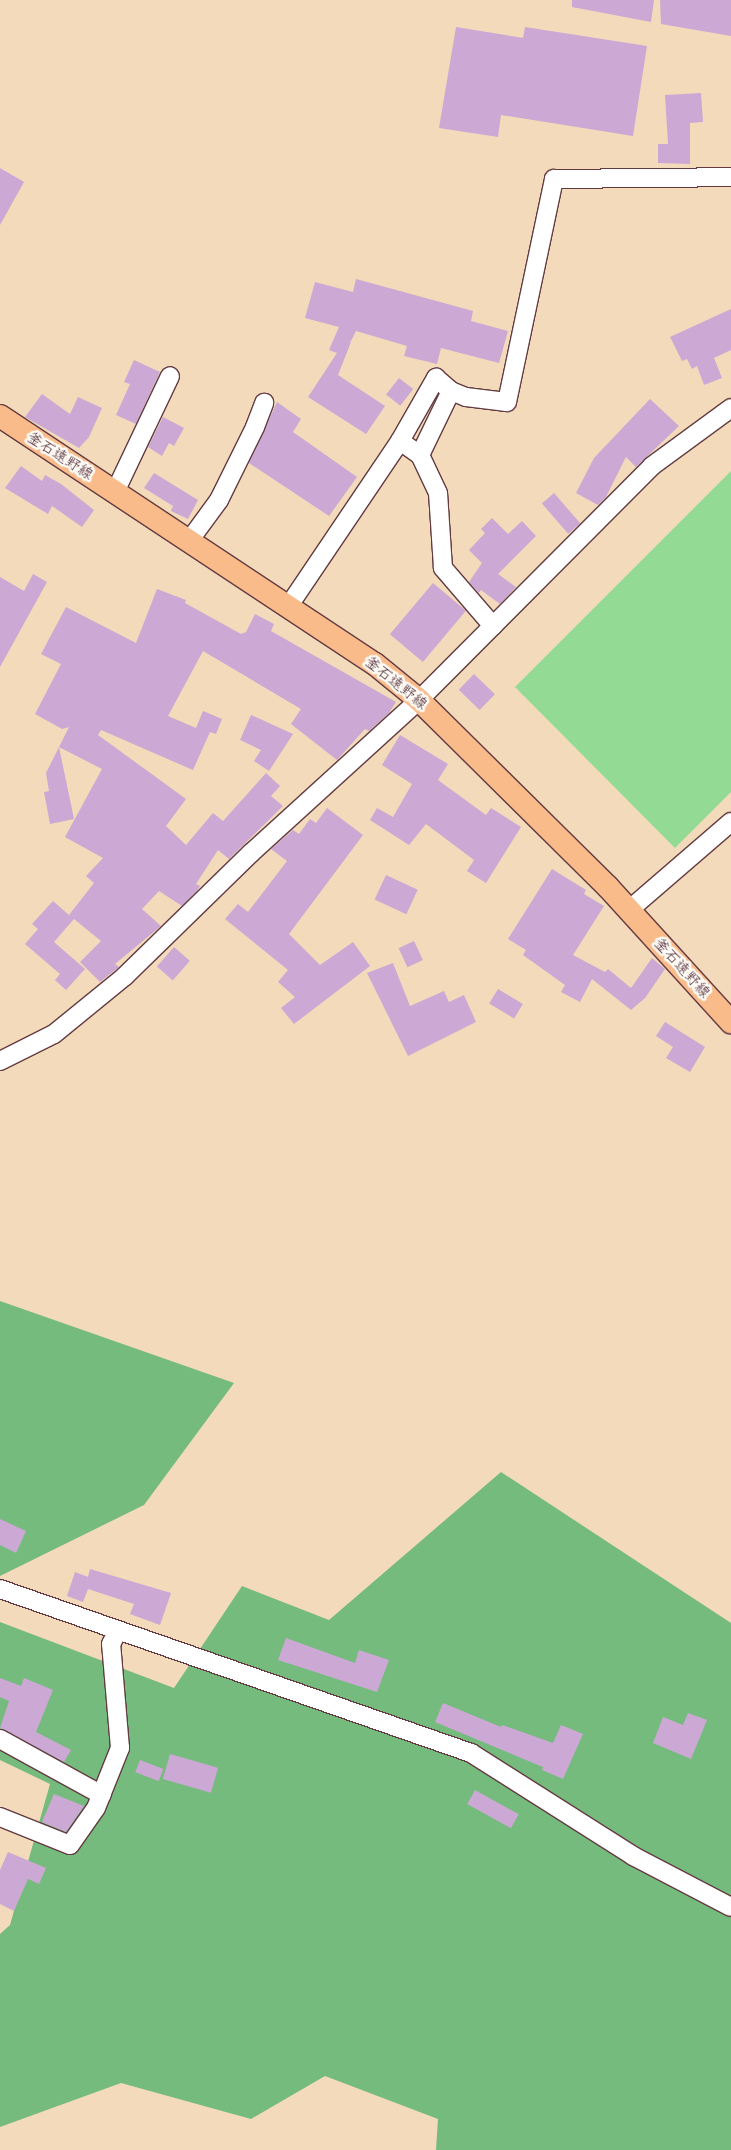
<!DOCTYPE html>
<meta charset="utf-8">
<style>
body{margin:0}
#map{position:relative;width:731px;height:2150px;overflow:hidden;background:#f2dabb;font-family:"Shantell Sans","Klee One",sans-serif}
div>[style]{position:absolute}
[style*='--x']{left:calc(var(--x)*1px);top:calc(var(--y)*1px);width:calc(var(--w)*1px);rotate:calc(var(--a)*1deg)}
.green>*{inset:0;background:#93db95}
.forest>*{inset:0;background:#76bb7e}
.building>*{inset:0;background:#cca8d4;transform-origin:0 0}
.roads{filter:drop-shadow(1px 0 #633b41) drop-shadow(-1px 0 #633b41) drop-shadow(0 1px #633b41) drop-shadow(0 -1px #633b41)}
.minor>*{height:18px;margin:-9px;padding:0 9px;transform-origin:9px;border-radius:9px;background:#fff}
.major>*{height:22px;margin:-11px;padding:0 11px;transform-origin:11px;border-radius:11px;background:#fabb8b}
span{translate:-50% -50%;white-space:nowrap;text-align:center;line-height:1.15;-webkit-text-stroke:5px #fdfcf7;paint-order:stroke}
.street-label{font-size:15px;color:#4a1f2b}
</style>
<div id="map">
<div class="green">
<i style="clip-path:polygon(731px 471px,731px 792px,675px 848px,515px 687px)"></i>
</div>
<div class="forest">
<i style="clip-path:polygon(0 1301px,234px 1383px,144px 1505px,0 1576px)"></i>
<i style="clip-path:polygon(501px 1472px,731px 1623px,731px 2150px,436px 2150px,438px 2119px,325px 2076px,251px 2119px,121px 2083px,0 2127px,0 1934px,10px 1925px,50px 1784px,0 1760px,0 1622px,174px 1688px,242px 1586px,329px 1620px)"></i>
</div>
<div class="building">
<i style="clip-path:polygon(572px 0,654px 0,651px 22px,572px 7px)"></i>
<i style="clip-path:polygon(660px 0,731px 0,731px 36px,661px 24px)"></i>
<i style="clip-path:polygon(456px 27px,523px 38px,525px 27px,647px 46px,633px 136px,501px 115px,498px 137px,439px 128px)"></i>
<i style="clip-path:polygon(701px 93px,703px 122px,690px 123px,690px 164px,658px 163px,658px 144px,668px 144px,665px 95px)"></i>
<i style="clip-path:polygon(0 168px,24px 182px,0 225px)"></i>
<i style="clip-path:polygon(356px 279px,473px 311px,471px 321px,508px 331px,499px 363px,441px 348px,437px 364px,404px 356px,407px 346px,356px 331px,351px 341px,349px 341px,351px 342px,338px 375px,385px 406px,366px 434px,308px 397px,337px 353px,329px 350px,339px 327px,305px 318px,315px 282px,353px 292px)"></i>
<i style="clip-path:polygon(731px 309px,731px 350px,714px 358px,722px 378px,704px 385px,697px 366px,692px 369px,687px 359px,682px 361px,670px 337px)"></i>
<i style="clip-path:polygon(134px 360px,160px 372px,136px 424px,116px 415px,130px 384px,124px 382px)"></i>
<i style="left:399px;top:378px;width:18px;height:21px;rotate:38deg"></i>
<i style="clip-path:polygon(42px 394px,70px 414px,78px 397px,102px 408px,89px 437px,79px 448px,25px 417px)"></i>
<i style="clip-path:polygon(650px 399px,679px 426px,636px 467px,626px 457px,606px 497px,598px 505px,576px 493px,594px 458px)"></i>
<i style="clip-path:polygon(277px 402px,301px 419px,293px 432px,357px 477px,329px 516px,249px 463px)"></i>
<i style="clip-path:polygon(163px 417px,184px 428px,174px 446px,169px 443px,162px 456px,148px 447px)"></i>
<i style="clip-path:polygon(21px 466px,42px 481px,45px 475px,61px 484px,94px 510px,82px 527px,52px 506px,48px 514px,5px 488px)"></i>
<i style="clip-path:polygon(154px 473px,198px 500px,188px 519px,171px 511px,173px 506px,144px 488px)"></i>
<i style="left:554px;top:493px;width:40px;height:16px;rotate:49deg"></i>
<i style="clip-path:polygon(492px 518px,508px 534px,522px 521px,536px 536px,498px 574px,516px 587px,500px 604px,481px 590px,479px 593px,469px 582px,482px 563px,469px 550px,485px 533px,481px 529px)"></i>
<i style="clip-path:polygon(33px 574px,47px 582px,0 667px,0 577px,24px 591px)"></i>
<i style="left:433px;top:583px;width:43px;height:67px;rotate:40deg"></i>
<i style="clip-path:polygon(157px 589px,186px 600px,185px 603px,241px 634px,246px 632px,255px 614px,274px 624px,271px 631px,396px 702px,389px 713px,369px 731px,365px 729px,337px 760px,291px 724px,301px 709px,203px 651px,168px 716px,196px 728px,203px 711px,222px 719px,216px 734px,210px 732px,193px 770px,101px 730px,98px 735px,186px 799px,166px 826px,186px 845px,213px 813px,223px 821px,266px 773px,280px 786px,271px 796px,283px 806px,229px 859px,218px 850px,196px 884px,200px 886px,197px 891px,182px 906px,159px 891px,142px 909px,161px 926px,115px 964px,119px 967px,100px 982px,80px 962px,101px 941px,74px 919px,54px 942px,85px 969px,66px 990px,55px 980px,60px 974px,25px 944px,38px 929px,32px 924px,53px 901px,69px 915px,94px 883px,86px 876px,103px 858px,65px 837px,102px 769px,59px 747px,69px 727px,62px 729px,35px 714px,61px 664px,41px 654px,66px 607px,136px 643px)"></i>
<i style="left:474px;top:674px;width:29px;height:22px;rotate:44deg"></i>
<i style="clip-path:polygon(251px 715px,293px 734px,269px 771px,254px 761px,261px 750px,240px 740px)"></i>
<i style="clip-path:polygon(400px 735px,448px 764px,438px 780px,486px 815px,491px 808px,521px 827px,486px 883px,467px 871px,474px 860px,426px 824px,409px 845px,370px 820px,377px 808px,393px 817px,412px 784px,382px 765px)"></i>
<i style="clip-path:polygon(59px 747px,74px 819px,50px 824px,44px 792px,49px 791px,46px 773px)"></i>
<i style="clip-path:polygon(327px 808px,363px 835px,289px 934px,320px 965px,353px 942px,370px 966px,294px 1024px,281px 1008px,295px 997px,278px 982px,288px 970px,225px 919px,238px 904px,248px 912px,287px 861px,271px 849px,293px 830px,299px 834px,310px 819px,316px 823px)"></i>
<i style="clip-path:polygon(552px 869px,586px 890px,584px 894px,604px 906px,573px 955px,605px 972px,608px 969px,631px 988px,652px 958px,665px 969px,645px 998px,631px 1010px,592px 979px,580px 1002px,561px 992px,565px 985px,523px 955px,526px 950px,508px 939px)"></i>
<i style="left:386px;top:875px;width:35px;height:27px;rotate:25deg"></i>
<i style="left:414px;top:941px;width:21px;height:17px;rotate:65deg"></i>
<i style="left:174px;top:947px;width:21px;height:26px;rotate:41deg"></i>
<i style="clip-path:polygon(393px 963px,410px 1006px,444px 991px,449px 1002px,464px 995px,476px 1022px,408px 1056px,367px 973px)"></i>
<i style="left:498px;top:989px;width:29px;height:17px;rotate:31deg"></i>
<i style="clip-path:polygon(665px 1022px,705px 1047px,690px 1072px,666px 1058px,673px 1047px,656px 1036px)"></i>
<i style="clip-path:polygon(0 1519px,26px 1531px,16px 1553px,0 1545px)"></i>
<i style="clip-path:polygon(90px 1569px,171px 1593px,160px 1625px,130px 1614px,134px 1604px,88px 1589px,83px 1602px,67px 1596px,75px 1572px,88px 1577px)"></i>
<i style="clip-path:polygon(286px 1638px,355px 1663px,359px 1650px,389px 1660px,377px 1692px,278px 1660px)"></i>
<i style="clip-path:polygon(0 1678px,21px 1686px,24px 1678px,53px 1690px,36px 1732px,71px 1750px,64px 1762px,0 1728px,9px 1701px,0 1697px)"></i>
<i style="clip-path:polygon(443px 1703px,501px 1727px,502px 1725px,553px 1743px,561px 1725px,583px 1734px,563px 1779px,542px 1770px,543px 1767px,435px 1722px)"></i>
<i style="clip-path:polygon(688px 1713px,707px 1720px,691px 1759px,653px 1743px,663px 1717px,683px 1725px)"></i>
<i style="left:170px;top:1754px;width:50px;height:26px;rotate:16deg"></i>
<i style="left:140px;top:1760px;width:25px;height:13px;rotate:21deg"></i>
<i style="left:475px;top:1790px;width:50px;height:16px;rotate:29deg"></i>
<i style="clip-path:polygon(54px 1794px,84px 1806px,66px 1832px,42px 1822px)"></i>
<i style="clip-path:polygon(8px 1852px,46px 1868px,39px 1884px,28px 1879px,14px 1911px,0 1904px,0 1870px)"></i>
</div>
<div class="roads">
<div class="minor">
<i style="--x:400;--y:441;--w:73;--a:-60.3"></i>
<i style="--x:436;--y:378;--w:20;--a:41"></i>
<i style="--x:115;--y:492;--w:128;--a:-64.6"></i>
<i style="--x:189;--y:541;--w:51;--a:-53.8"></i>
<i style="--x:219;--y:500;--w:81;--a:-63.7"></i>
<i style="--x:255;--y:427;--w:26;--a:-69"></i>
<i style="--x:288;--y:607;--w:200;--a:-56"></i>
<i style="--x:400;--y:441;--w:24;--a:35"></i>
<i style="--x:493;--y:626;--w:77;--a:-130.8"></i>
<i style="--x:443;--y:568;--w:75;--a:-93.8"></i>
<i style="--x:438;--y:493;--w:42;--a:-115.3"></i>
<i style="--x:420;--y:455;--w:71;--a:-64.2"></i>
<i style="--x:451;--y:391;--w:16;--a:22"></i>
<i style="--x:466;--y:397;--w:41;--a:7"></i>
<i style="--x:507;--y:402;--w:228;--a:-78.1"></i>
<i style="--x:554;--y:179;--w:177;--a:-0.6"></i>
<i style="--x:629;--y:910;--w:135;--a:-40.8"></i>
<i style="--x:0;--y:1061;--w:60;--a:-26.6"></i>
<i style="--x:54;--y:1034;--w:92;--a:-39.2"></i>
<i style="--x:125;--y:976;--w:176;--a:-44.3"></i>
<i style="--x:251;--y:853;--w:227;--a:-42.3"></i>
<i style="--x:419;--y:700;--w:330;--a:-45.1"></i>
<i style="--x:652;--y:466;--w:98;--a:-36.3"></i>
<i style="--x:0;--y:1589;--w:499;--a:19.2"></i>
<i style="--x:471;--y:1753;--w:192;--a:32.4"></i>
<i style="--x:633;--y:1856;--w:110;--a:27.5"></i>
<i style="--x:0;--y:1739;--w:116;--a:28.8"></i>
<i style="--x:0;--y:1817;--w:75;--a:21.8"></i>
<i style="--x:70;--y:1845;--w:45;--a:-54.9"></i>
<i style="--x:96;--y:1808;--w:65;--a:-68.2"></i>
<i style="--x:120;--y:1748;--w:104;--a:-94.9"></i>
<i style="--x:111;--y:1644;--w:15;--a:-62"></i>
</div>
<div class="major">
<i style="--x:0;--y:416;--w:450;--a:33.5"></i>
<i style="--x:375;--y:664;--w:57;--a:39.3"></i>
<i style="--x:419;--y:700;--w:266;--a:44.7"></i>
<i style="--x:608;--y:887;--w:183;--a:47.7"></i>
</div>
</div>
<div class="street-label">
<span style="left:60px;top:456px;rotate:33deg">釜石遠野線</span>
<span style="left:396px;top:683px;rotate:39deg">釜石遠野線</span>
<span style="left:682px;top:968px;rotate:48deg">釜石遠野線</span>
</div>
</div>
